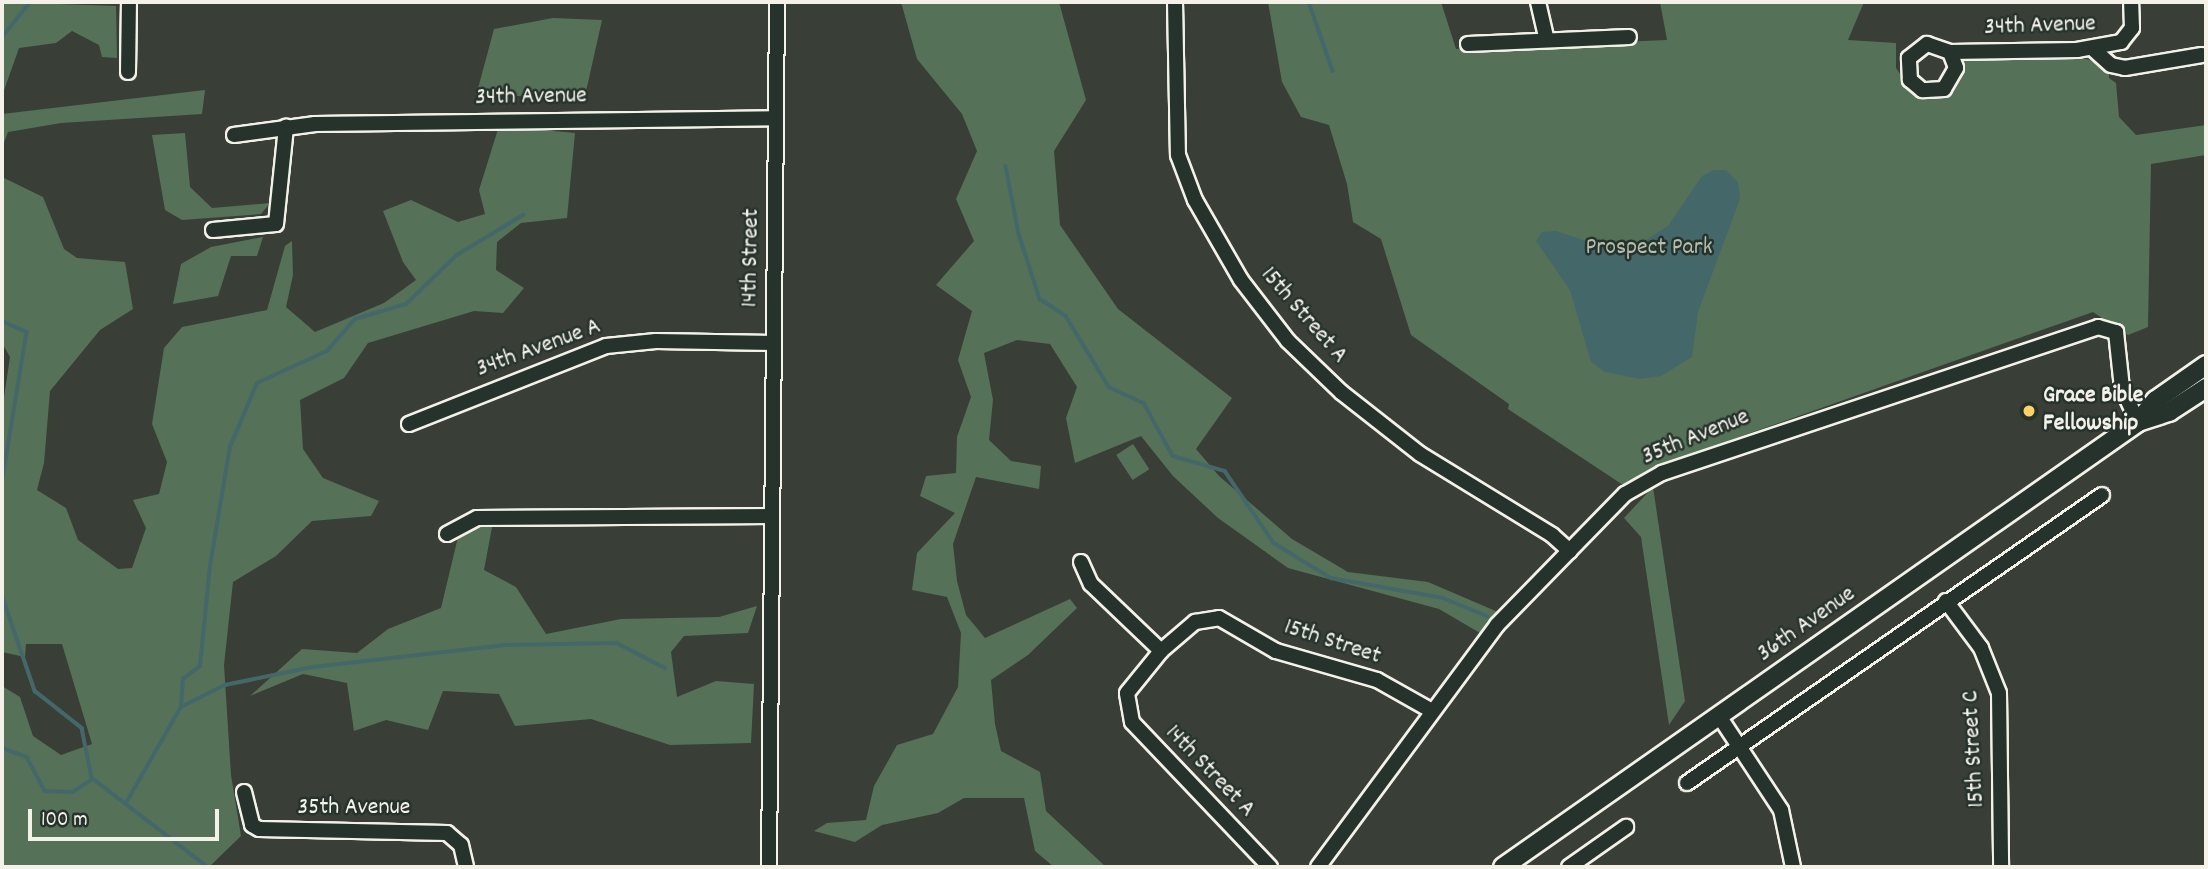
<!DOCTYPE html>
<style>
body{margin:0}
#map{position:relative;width:2208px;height:869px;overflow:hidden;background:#393f37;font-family:Dekko,sans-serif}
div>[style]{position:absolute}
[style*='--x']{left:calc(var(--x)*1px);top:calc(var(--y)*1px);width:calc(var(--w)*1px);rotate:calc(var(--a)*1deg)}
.green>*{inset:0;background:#557158;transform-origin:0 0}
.water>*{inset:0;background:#44686a}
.stream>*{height:3.5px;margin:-1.75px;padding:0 1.75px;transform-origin:1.75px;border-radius:1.75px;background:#44686a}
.roads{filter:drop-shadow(2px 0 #f4f1e8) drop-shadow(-2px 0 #f4f1e8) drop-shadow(0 2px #f4f1e8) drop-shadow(0 -2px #f4f1e8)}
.minor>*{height:14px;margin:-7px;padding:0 7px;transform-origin:7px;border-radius:7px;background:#26332d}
.tertiary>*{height:18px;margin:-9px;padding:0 9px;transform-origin:9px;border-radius:9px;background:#26332d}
.dots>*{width:19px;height:19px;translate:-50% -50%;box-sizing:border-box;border:4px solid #26332d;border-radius:50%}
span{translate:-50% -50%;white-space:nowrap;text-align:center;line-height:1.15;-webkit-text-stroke:5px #26332d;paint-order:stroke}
.street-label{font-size:24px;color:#f4f1e8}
.park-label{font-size:24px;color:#b4beae}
.poi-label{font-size:24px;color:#f4f1e8;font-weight:700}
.left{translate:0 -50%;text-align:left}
.frame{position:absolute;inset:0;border:4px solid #f4f1e8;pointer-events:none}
.scale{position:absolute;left:28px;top:809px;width:191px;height:32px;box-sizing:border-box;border:4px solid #f4f1e8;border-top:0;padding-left:9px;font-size:21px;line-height:24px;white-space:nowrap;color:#f4f1e8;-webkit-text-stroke:5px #26332d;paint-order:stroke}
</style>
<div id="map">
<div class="green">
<i style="clip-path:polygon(2px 2px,116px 6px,117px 58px,102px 57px,99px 45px,72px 31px,56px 43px,19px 48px,2px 96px)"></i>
<i style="clip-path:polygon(901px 2px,1059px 2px,1086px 100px,1054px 151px,1060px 225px,1118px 309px,1232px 398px,1196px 449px,1219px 476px,1292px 539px,1348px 572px,1428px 582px,1498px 612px,1480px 633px,1439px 609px,1288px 568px,1218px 518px,1173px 476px,1141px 436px,1075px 463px,1066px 418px,1077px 387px,1050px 344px,1017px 340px,984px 353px,993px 400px,989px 440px,1011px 461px,1041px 466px,1039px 489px,976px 477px,953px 544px,957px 581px,966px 615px,985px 638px,1070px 599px,1077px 608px,1028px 655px,991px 680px,995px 724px,1001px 751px,1040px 772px,1046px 811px,1106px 867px,1054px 867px,1035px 851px,1024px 798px,964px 798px,938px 813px,882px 825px,855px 842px,814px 831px,827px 823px,866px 820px,874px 786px,897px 745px,933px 734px,958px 687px,961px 633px,947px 597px,912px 590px,917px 553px,955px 513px,920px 496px,926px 476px,956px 473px,957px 437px,971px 397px,958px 360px,972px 311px,936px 285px,974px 241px,956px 199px,977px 151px,962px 114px,917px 59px)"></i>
<i style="clip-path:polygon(1268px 2px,1441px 2px,1456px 49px,1667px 40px,1660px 2px,1864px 2px,1848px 40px,1896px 43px,1896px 68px,1915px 96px,1943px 98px,1960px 81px,1963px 60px,2087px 59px,2109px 68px,2109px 78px,2116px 83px,2119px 117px,2136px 135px,2206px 125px,2206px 155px,2151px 164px,2148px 327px,2128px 335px,2093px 312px,1657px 466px,1623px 485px,1508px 409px,1509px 404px,1411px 335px,1381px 239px,1353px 222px,1347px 184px,1329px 125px,1301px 117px,1282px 82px)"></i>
<i style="clip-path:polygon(553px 18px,602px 20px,585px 96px,476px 96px,494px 29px)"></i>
<i style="clip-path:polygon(205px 90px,202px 114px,61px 123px,8px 132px,2px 148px,2px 114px)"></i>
<i style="clip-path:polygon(499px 126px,575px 133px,567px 218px,521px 223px,497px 242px,496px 270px,524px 288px,503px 313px,474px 311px,368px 343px,344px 378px,300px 400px,303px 449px,323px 478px,379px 501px,371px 516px,312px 521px,276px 556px,233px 582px,224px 665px,231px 775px,241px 836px,209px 867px,2px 867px,2px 686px,20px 697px,33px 736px,61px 755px,92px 744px,62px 644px,26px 644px,25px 657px,2px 652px,2px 411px,10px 357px,2px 343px,2px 177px,43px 197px,64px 249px,77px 258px,125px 262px,133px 309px,100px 330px,50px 391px,44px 463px,37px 490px,66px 508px,78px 540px,118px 569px,132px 568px,146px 528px,133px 500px,159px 494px,167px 462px,152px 424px,164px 348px,182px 327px,267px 310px,285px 246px,292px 241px,293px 275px,286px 307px,315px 332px,384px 303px,416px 280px,403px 262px,383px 211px,411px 200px,458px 222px,485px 214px,479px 190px)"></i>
<i style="clip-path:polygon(185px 133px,190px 187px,212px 208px,270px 203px,261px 214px,182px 220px,165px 210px,152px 135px)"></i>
<i style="clip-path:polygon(263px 237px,257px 256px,231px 256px,218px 296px,173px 304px,181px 264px,211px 247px)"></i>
<i style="left:1133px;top:444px;width:30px;height:20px;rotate:57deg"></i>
<i style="clip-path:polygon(1653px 487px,1685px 701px,1669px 725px,1641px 537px,1624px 518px)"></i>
<i style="clip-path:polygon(493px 522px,484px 570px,516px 587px,546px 634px,621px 619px,719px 617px,757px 606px,748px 633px,684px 636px,671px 652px,677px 697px,716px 681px,754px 684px,751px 743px,670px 745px,591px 719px,515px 726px,499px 694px,443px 691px,428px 730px,386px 720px,354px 731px,347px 683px,303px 674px,250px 696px,302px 649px,357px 653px,388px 629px,441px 608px,458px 537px)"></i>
</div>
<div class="water">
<i style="clip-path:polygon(1714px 170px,1726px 170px,1738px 182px,1740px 199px,1698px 312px,1692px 357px,1661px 376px,1640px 379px,1605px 372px,1591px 362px,1570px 290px,1536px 241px,1542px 232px,1556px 231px,1607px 248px,1633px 248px,1668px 226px,1702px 176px)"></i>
</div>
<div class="stream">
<i style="--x:1309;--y:2;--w:73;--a:70.8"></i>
<i style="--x:2;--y:37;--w:45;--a:-51.3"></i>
<i style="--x:1006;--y:166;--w:69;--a:79.2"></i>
<i style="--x:1019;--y:234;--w:68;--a:72.1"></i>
<i style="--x:1040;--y:299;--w:31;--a:33"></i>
<i style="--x:1066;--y:316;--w:83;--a:58.8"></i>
<i style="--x:1109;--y:387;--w:38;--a:25"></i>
<i style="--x:1144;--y:403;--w:60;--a:61.3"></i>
<i style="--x:1173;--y:456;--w:54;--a:16.1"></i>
<i style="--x:1225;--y:471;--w:87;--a:55.8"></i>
<i style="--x:1274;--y:543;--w:67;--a:31.6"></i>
<i style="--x:1331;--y:578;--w:114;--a:10.1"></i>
<i style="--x:1443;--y:598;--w:48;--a:22.2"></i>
<i style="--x:2;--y:167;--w:6;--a:90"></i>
<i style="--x:2;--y:321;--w:27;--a:24"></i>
<i style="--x:27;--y:332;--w:154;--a:99.3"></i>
<i style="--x:2;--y:595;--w:102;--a:71"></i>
<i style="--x:35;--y:691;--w:60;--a:38.2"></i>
<i style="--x:82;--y:728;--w:51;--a:78.7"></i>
<i style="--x:92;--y:778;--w:146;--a:37.5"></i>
<i style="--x:181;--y:707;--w:28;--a:-86"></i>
<i style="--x:183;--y:679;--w:21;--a:-37"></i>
<i style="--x:200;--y:666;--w:100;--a:-84.3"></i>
<i style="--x:210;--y:566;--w:121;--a:-80.5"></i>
<i style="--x:230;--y:447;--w:69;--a:-67.1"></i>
<i style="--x:257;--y:383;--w:77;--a:-24.6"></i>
<i style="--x:327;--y:351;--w:43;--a:-48.8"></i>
<i style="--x:355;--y:319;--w:53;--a:-16.4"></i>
<i style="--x:406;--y:304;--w:71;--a:-43.9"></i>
<i style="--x:457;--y:255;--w:77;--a:-31.2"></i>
<i style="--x:2;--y:748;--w:27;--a:20"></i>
<i style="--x:27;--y:757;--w:38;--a:62"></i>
<i style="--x:45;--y:791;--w:28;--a:2"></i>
<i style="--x:73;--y:792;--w:23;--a:-34"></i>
<i style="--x:126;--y:803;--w:111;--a:-60.2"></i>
<i style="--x:181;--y:707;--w:49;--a:-26.6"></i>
<i style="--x:225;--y:685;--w:90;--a:-11.6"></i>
<i style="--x:313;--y:667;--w:193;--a:-6.5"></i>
<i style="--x:505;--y:645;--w:112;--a:-1"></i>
<i style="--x:617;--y:643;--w:54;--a:27.5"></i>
</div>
<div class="roads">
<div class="minor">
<i style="--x:1175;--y:2;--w:153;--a:88.9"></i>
<i style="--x:1178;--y:155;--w:48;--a:69.3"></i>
<i style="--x:1195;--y:200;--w:92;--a:60.1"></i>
<i style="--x:1241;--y:280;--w:77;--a:52.4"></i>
<i style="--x:1288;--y:341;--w:74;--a:43.9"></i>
<i style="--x:1341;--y:392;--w:100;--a:38.1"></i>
<i style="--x:1420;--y:454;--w:155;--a:31.5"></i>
<i style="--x:1552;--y:535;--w:24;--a:42"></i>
<i style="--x:1538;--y:2;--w:39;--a:77"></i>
<i style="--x:1468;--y:44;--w:161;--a:-2.5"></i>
<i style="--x:2092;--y:48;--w:25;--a:42"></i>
<i style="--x:2111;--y:65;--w:14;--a:12"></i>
<i style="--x:2125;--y:68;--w:78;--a:-9.6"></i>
<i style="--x:1950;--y:52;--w:17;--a:69"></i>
<i style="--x:1956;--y:68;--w:24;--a:120"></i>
<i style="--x:1944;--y:89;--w:22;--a:177"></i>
<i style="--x:1922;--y:90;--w:16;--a:-140"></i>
<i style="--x:1910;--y:80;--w:22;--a:-93"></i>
<i style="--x:1909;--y:58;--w:23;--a:-38"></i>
<i style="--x:1927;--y:44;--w:24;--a:19"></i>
<i style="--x:1950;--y:52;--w:127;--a:-0.9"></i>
<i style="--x:2077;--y:50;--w:45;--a:-10.3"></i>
<i style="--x:2121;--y:42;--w:18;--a:-52"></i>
<i style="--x:2132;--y:28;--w:26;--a:-92"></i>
<i style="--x:128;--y:72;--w:70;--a:-89.2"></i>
<i style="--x:234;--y:135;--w:82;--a:-7.7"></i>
<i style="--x:315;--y:124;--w:461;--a:-0.7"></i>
<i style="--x:213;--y:230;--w:63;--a:-5.4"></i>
<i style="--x:276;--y:224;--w:98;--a:-84.1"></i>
<i style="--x:409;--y:424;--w:212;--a:-21.6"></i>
<i style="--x:606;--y:346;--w:50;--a:-5.7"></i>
<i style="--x:656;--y:341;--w:118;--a:1"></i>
<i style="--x:447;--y:534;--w:34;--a:-28"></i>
<i style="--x:477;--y:518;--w:295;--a:-0.4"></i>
<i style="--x:1081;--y:562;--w:24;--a:66"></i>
<i style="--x:1091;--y:584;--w:97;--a:43.7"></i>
<i style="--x:1946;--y:601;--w:59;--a:53.3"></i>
<i style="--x:1981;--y:648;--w:48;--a:68.2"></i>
<i style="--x:1999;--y:693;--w:174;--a:89.3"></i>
<i style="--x:1719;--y:716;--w:113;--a:56.6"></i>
<i style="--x:1781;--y:810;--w:58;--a:78.1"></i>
<i style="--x:1687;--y:783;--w:505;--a:-34.76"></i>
<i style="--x:244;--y:792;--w:34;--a:76"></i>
<i style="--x:252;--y:825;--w:8;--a:30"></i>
<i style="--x:259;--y:829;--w:188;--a:1.2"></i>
<i style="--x:447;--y:833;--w:18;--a:41"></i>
<i style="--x:461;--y:845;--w:23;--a:77"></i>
<i style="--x:769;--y:867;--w:865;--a:-89.47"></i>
<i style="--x:1270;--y:867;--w:200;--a:-133.6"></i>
<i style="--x:1132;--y:722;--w:29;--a:-100"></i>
<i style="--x:1127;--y:693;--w:54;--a:-51"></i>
<i style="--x:1161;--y:651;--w:45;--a:-40.5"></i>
<i style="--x:1195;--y:622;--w:24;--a:-9"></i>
<i style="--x:1219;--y:618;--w:66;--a:30.1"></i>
<i style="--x:1276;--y:651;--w:105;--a:16"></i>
<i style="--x:1377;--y:680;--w:63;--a:29.4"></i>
<i style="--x:1318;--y:867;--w:301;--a:-53.5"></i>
<i style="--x:1497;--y:625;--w:183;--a:-45.7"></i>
<i style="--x:1625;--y:494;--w:43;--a:-29.6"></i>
<i style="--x:1662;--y:473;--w:460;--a:-18.5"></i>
<i style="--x:2098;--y:327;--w:19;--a:16"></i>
<i style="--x:2116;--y:332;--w:56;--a:83.9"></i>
<i style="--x:2122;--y:388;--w:38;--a:65"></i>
<i style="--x:1569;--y:867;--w:70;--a:-35.1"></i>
</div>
<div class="tertiary">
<i style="--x:2138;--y:422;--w:33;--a:-18"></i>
<i style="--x:2169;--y:412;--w:44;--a:-33"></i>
<i style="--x:1503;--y:867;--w:775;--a:-35.02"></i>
<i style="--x:2138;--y:422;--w:28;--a:-51"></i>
<i style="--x:2156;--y:400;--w:61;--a:-35"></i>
</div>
</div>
<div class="dots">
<i style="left:2029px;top:411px;background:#ffd166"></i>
</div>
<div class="street-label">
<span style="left:2040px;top:27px;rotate:-2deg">34th Avenue</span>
<span style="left:531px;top:98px;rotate:-1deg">34th Avenue</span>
<span style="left:752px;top:258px;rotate:-89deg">14th Street</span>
<span style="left:1303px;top:316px;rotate:49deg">15th Street A</span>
<span style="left:539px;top:349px;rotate:-20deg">34th Avenue A</span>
<span style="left:1696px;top:438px;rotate:-22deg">35th Avenue</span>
<span style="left:1807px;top:625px;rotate:-35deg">36th Avenue</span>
<span style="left:1332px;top:643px;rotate:18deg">15th Street</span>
<span style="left:1975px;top:749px;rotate:-93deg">15th Street C</span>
<span style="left:1209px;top:772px;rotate:46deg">14th Street A</span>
<span style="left:354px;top:809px">35th Avenue</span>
</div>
<div class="park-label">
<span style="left:1649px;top:249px">Prospect Park</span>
</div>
<div class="poi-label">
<span class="left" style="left:2043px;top:411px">Grace Bible<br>Fellowship</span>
</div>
<div class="frame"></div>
<div class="scale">100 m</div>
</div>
